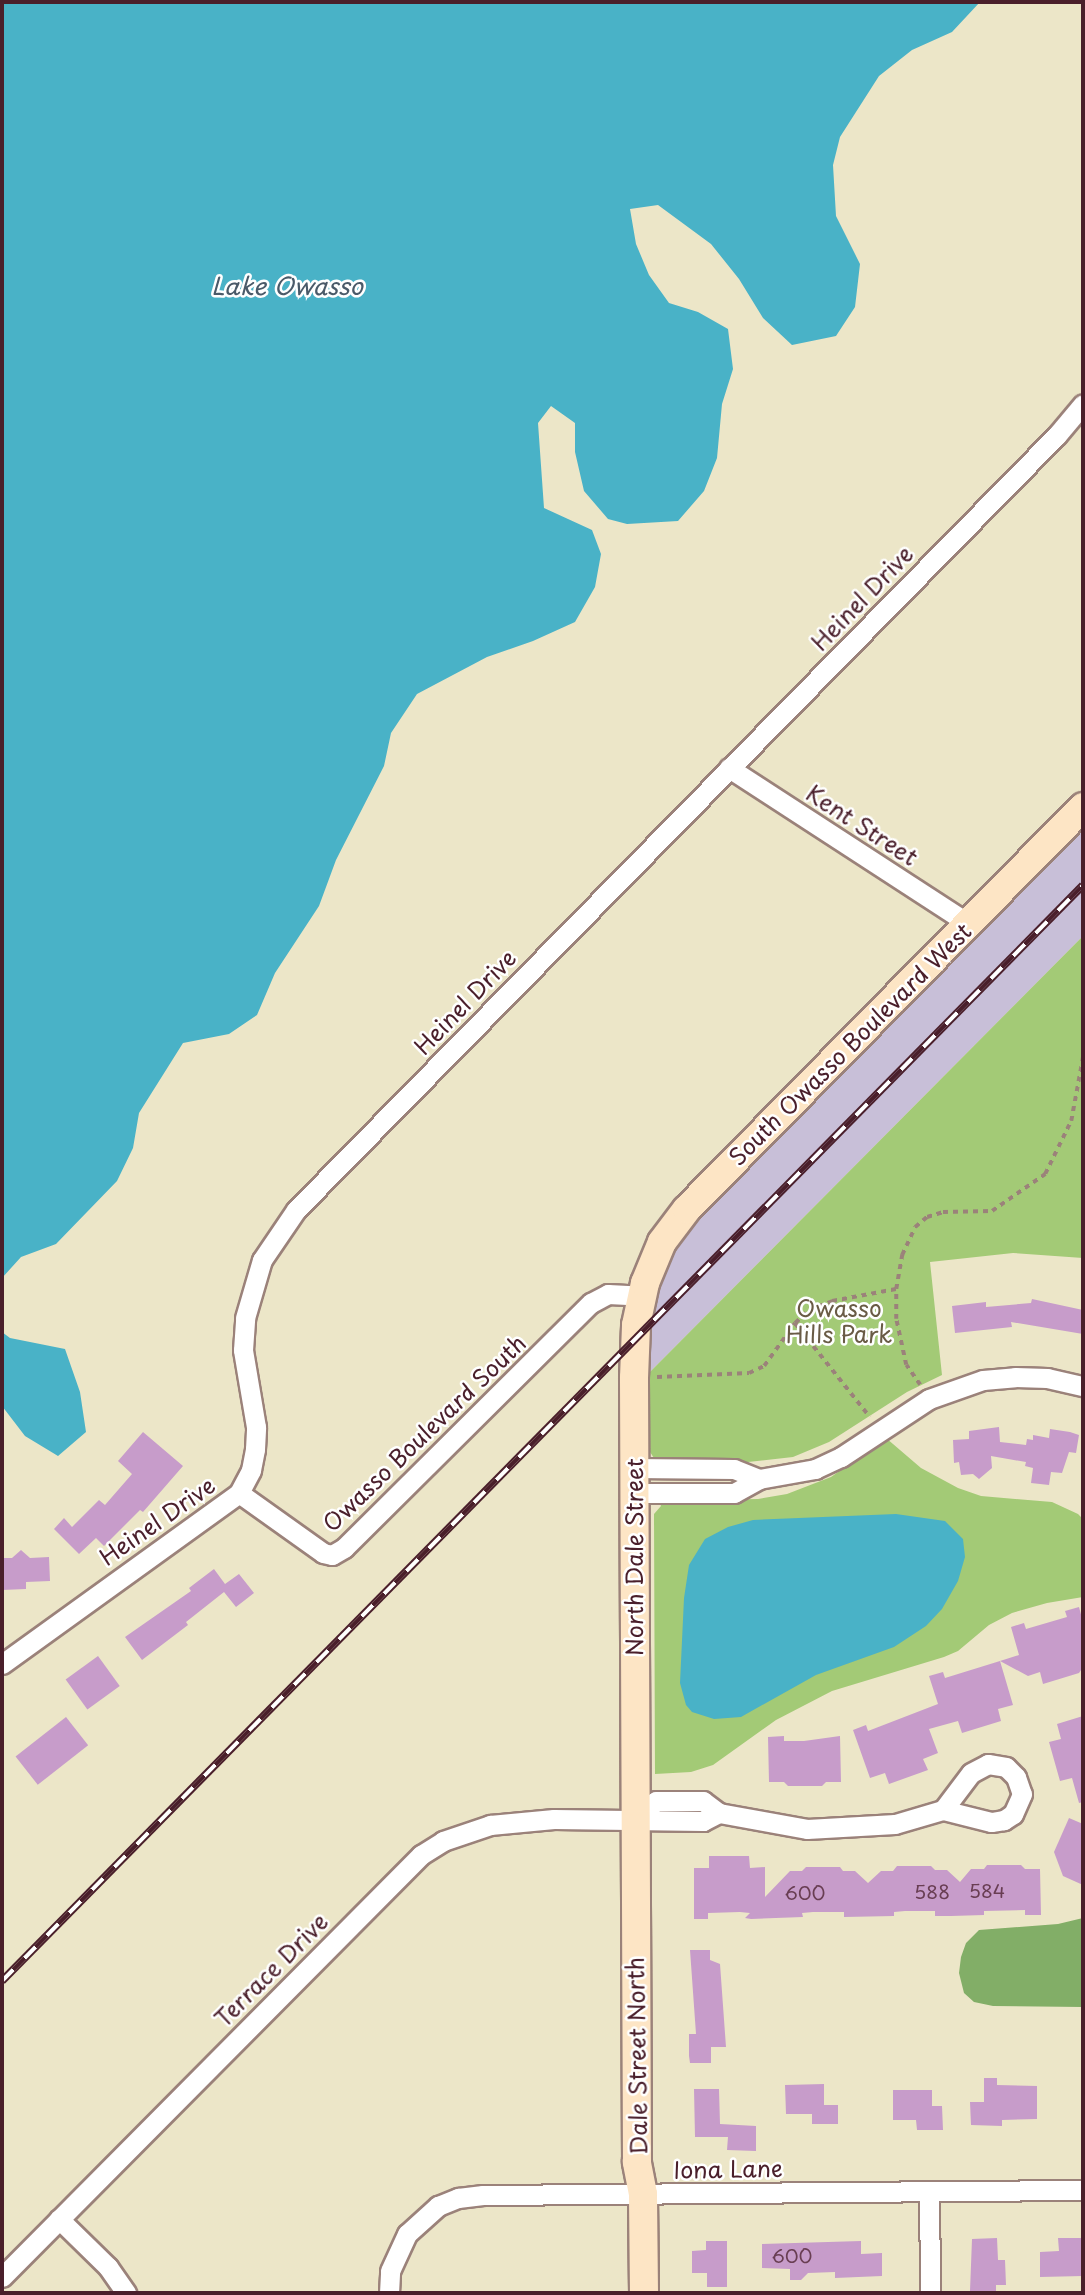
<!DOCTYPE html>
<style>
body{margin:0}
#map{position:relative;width:1085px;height:2295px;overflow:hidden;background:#ece6c8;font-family:"Playpen Sans",sans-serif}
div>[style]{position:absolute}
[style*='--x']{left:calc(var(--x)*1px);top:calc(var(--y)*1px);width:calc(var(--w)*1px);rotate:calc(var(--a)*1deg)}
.industrial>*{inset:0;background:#c8bfd8}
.green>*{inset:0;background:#a3ca76}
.forest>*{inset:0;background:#82ae67}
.water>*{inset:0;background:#49b2c7}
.building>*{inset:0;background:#c79cca;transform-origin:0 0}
.path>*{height:3.5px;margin-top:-1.75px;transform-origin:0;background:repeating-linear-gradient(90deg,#9b827a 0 5px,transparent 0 10px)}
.roads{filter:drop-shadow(2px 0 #9b827a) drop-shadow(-2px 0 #9b827a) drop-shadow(0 2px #9b827a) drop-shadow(0 -2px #9b827a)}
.street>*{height:19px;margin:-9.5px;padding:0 9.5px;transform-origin:9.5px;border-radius:9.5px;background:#fff}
.secondary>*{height:28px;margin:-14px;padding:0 14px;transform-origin:14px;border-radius:14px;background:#fde5c5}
.rail>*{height:8px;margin-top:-4px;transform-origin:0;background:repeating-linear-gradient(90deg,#fff 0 16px,#4a1f2b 0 32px);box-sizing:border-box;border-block:2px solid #4a1f2b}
span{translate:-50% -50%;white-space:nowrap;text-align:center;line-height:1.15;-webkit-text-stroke:5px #fff;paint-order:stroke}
.number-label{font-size:19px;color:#693e53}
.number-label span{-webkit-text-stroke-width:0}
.street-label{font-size:23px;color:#4a1f2b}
.park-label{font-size:23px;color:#695b45}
.water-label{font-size:24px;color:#4a5a69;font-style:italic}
.frame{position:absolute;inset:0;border:4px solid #4a1f2b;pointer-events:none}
</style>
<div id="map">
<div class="industrial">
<i style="clip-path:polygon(1083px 823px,1083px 936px,646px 1376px,655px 1289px,684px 1229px)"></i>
</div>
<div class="green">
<i style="clip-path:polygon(1083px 936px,1083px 1258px,1013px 1253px,930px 1262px,942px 1375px,907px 1392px,829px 1442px,793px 1457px,748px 1462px,668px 1462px,654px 1458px,648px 1449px,646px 1376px)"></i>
<i style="clip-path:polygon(886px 1438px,921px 1468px,958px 1488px,981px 1496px,1052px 1502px,1078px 1514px,1083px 1519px,1083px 1597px,1047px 1603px,1012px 1613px,989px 1625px,958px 1651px,944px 1657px,832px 1691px,776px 1720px,713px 1765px,691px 1772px,655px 1774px,654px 1514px,661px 1506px,659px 1501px,758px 1499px,787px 1494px,831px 1477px)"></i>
</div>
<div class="forest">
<i style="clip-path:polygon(1083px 1918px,1083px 2007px,993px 2006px,974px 2002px,964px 1993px,959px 1973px,961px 1957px,966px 1943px,979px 1930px,1058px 1924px)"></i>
</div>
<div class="water">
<i style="clip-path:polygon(2px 2px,980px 2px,952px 32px,912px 50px,879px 76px,840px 137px,833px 165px,836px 216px,860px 264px,855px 307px,836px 336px,792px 345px,763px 318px,739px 279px,711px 244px,658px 205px,630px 209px,636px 244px,649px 275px,669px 303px,698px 312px,728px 329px,733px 369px,722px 404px,717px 458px,704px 491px,678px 521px,627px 524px,608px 519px,584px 491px,575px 452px,575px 423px,551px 406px,538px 423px,544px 508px,592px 530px,601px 554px,595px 587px,575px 622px,533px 641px,487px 657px,417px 694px,391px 733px,384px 766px,336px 860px,319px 906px,275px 973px,257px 1015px,229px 1034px,183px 1043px,139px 1113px,133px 1148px,117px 1181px,56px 1244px,21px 1257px,2px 1278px)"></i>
<i style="clip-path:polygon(2px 1332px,10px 1338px,65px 1349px,80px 1392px,86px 1432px,58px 1456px,25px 1436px,2px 1406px)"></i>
<i style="clip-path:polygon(896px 1514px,945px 1521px,963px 1539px,965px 1557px,958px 1581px,942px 1609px,926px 1626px,894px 1647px,816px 1675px,741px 1717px,714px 1719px,692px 1712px,686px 1705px,680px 1683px,684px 1598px,689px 1565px,705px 1539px,728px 1527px,753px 1520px)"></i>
</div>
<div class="building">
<i style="clip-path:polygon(1032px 1299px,1083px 1310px,1083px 1334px,1011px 1322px,1012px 1327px,955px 1333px,952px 1306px,986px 1302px,986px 1307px,1031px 1303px)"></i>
<i style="clip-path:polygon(999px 1427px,1000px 1442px,1026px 1445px,1027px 1439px,1033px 1440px,1033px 1435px,1049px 1438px,1050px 1429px,1070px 1432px,1079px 1435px,1076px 1453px,1069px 1452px,1062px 1473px,1051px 1472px,1049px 1485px,1031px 1483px,1033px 1468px,1025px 1466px,1026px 1462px,991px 1456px,992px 1468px,979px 1479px,973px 1474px,961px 1475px,959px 1462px,954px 1463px,953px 1440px,969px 1439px,969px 1431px)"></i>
<i style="clip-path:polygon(143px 1432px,183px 1466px,143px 1512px,140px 1510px,104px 1546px,96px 1538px,79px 1554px,54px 1529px,64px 1518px,72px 1527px,99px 1500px,105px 1505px,132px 1474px,118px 1461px)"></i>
<i style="clip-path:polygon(21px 1550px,30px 1558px,49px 1557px,50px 1581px,26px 1582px,26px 1589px,2px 1590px,2px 1558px,12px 1558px)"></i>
<i style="clip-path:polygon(214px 1569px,225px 1584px,239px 1574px,254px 1593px,236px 1607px,224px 1592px,186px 1622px,188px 1625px,142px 1660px,125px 1637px,191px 1591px,189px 1588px)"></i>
<i style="clip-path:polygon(1079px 1607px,1083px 1622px,1083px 1667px,1079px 1673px,1043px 1684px,1040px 1672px,1028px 1676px,1000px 1661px,1019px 1655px,1011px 1627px,1024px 1623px,1026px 1629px,1067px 1617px,1065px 1611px)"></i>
<i style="left:98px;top:1656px;width:37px;height:40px;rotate:54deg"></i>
<i style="clip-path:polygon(1000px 1661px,1013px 1705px,998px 1709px,1001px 1721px,962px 1733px,958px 1721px,929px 1729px,938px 1753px,923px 1759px,928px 1770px,889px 1784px,885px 1773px,870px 1778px,853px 1730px,866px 1725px,868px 1731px,938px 1704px,929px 1676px,943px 1672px,945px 1678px)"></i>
<i style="clip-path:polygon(1083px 1716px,1083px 1802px,1079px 1803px,1072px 1778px,1060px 1781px,1049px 1742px,1061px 1739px,1057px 1724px)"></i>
<i style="left:66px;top:1717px;width:36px;height:64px;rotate:52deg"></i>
<i style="clip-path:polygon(784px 1736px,784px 1741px,804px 1741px,840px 1736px,841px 1782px,826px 1782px,822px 1786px,788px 1786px,784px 1782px,769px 1782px,768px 1737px)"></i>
<i style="clip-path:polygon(1069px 1818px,1083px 1824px,1083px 1885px,1063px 1876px,1054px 1852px)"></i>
<i style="clip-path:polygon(709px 1856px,749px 1856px,750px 1868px,765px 1867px,765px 1897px,790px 1871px,802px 1871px,806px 1867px,840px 1867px,843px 1871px,855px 1871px,868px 1883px,881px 1871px,893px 1871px,897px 1866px,931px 1866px,935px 1870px,947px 1870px,960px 1882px,971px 1869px,984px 1869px,987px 1865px,1021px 1865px,1025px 1869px,1040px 1869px,1041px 1915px,1025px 1915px,1025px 1910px,984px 1911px,984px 1915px,951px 1916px,935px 1916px,935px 1911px,905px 1911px,894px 1912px,894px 1916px,844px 1917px,844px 1912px,813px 1912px,802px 1913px,803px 1917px,751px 1919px,745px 1918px,750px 1913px,740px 1912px,708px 1913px,708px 1919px,694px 1919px,694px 1868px,709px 1868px)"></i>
<i style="clip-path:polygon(690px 1950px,710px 1950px,710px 1960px,720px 1964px,726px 2047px,711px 2047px,711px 2063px,690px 2063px,689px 2056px,689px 2034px,696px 2034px)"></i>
<i style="clip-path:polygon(984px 2078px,997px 2078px,997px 2085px,1037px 2086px,1037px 2119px,1002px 2120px,1002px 2126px,971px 2125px,970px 2102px,984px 2102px)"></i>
<i style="clip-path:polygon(824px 2084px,824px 2105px,838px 2105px,838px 2124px,812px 2124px,812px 2114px,786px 2114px,785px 2085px)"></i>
<i style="clip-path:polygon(694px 2089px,719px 2089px,720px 2124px,756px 2126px,756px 2151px,727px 2150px,728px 2137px,695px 2137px)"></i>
<i style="clip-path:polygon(893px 2090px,932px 2090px,932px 2106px,942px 2106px,943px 2130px,917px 2130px,916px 2120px,893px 2120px)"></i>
<i style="clip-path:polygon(997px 2238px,998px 2260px,1005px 2260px,1006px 2285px,996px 2285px,996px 2291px,970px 2291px,972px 2239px)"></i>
<i style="clip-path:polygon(1058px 2238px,1083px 2238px,1083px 2276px,1040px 2277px,1040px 2252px,1059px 2251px)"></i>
<i style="clip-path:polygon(706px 2241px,727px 2241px,727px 2287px,707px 2287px,707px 2273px,692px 2273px,692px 2251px,706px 2250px)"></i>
<i style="clip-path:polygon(861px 2241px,861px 2254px,882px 2253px,882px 2276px,835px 2278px,835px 2272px,808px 2273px,801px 2280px,790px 2280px,790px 2269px,762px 2268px,762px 2244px)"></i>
</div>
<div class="path">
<i style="--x:795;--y:1323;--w:120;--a:51.4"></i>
<i style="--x:657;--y:1377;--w:92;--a:-2.5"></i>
<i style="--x:749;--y:1373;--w:17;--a:-25"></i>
<i style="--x:764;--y:1366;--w:53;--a:-54.2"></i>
<i style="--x:795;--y:1323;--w:19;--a:-43"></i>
<i style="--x:809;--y:1310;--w:25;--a:-21"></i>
<i style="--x:832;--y:1301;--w:65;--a:-10.6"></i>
<i style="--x:920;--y:1385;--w:24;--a:-125"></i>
<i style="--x:906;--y:1365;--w:47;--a:-102.3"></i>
<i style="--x:896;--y:1319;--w:30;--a:-90"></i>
<i style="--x:896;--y:1289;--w:35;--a:-80"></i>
<i style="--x:902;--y:1255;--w:31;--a:-65"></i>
<i style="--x:915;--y:1227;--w:16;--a:-40"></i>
<i style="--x:927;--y:1217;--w:17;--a:-17"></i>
<i style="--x:943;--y:1212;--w:49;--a:-1.2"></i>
<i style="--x:992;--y:1211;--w:65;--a:-34.9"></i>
<i style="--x:1045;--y:1174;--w:59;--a:-63.9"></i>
<i style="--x:1071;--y:1121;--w:66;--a:-79.5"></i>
</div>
<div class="roads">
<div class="street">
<i style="--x:729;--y:768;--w:286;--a:33"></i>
<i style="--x:634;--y:1468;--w:100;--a:0.6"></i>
<i style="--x:734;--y:1469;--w:27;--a:22"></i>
<i style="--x:239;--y:1493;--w:103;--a:35.5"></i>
<i style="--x:323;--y:1553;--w:9;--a:13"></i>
<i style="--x:332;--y:1555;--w:14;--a:-30"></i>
<i style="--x:344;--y:1548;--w:348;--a:-44.8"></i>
<i style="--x:591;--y:1303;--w:19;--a:-28"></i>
<i style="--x:608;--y:1294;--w:34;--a:3"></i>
<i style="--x:634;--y:1493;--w:100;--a:0"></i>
<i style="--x:734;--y:1493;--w:29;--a:-29"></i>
<i style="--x:759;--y:1479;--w:57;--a:-10.1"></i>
<i style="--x:815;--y:1469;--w:29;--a:-25"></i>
<i style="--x:841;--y:1457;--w:105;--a:-33.4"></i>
<i style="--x:929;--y:1399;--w:57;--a:-19.4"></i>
<i style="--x:983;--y:1380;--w:32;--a:-5"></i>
<i style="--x:1015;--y:1377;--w:32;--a:2"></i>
<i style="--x:1047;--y:1378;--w:37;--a:13"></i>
<i style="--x:2;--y:1664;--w:292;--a:-35.8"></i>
<i style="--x:239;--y:1493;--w:26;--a:-62"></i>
<i style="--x:251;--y:1470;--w:21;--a:-79"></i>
<i style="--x:255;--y:1449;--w:22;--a:-87"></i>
<i style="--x:256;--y:1427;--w:78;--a:-99.6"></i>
<i style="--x:243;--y:1350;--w:32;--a:-86"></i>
<i style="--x:245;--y:1318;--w:60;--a:-73.7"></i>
<i style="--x:262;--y:1260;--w:60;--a:-55.8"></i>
<i style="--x:296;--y:1210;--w:1086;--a:-45.52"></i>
<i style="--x:1057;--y:435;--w:40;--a:-50"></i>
<i style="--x:988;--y:1764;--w:18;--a:9"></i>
<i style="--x:1006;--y:1767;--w:14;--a:45"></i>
<i style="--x:1016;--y:1777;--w:18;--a:71"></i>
<i style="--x:1022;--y:1794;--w:22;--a:114"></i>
<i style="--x:1013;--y:1814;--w:11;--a:146"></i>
<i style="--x:1004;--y:1820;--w:13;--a:171"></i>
<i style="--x:991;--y:1822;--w:49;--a:-166"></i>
<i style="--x:943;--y:1810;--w:46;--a:-52.9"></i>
<i style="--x:971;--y:1773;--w:19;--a:-28"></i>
<i style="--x:636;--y:1819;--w:27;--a:-42"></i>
<i style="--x:656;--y:1801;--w:47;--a:0"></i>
<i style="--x:703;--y:1801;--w:20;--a:37"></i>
<i style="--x:719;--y:1813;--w:89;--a:10.3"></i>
<i style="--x:807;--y:1829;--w:88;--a:-3.3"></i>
<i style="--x:895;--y:1824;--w:50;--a:-16.3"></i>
<i style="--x:929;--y:2191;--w:102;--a:89.4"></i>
<i style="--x:59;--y:2219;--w:69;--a:44.4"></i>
<i style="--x:108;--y:2267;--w:32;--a:55"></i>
<i style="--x:2;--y:2277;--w:595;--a:-45.2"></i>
<i style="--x:421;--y:1855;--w:26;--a:-32"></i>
<i style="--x:443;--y:1841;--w:50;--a:-18.8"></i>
<i style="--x:490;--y:1825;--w:64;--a:-5.4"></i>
<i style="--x:554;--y:1819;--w:149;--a:0.8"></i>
<i style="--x:703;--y:1821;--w:18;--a:-27"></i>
<i style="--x:389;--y:2293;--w:22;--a:-87"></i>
<i style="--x:390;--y:2271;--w:41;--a:-65.3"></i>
<i style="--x:407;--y:2234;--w:42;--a:-42.1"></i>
<i style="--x:438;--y:2206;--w:22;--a:-22"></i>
<i style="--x:458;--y:2198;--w:25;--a:-7"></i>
<i style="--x:483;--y:2195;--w:600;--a:-0.48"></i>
</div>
<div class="secondary">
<i style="--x:644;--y:2293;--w:99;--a:-90.6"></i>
<i style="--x:643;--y:2194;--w:33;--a:-101"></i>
<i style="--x:637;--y:2162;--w:784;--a:-90.22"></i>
<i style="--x:634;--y:1378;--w:53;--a:-87.8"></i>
<i style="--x:636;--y:1325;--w:43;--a:-77.9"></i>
<i style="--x:645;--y:1283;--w:44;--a:-67.5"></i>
<i style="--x:662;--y:1242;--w:41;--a:-52.9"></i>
<i style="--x:687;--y:1209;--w:564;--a:-45.43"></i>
</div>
</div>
<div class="rail">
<i style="--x:2;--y:1981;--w:1539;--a:-45.39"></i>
</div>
<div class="number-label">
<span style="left:987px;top:1891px">584</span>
<span style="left:932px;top:1892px">588</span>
<span style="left:805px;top:1893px">600</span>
<span style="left:792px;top:2256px">600</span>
</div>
<div class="street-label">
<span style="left:862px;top:598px;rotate:-46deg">Heinel Drive</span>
<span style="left:862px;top:825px;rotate:33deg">Kent Street</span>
<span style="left:465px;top:1002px;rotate:-46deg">Heinel Drive</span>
<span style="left:850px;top:1044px;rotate:-45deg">South Owasso Boulevard West</span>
<span style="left:424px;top:1433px;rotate:-44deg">Owasso Boulevard South</span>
<span style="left:157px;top:1521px;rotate:-35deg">Heinel Drive</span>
<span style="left:634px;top:1557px;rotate:-90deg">North Dale Street</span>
<span style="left:271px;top:1970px;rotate:-45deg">Terrace Drive</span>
<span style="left:637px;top:2056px;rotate:-91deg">Dale Street North</span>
<span style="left:728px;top:2169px;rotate:-1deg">Iona Lane</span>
</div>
<div class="park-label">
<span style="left:839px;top:1321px">Owasso<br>Hills Park</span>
</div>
<div class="water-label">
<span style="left:287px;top:286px">Lake Owasso</span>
</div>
<div class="frame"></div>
</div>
